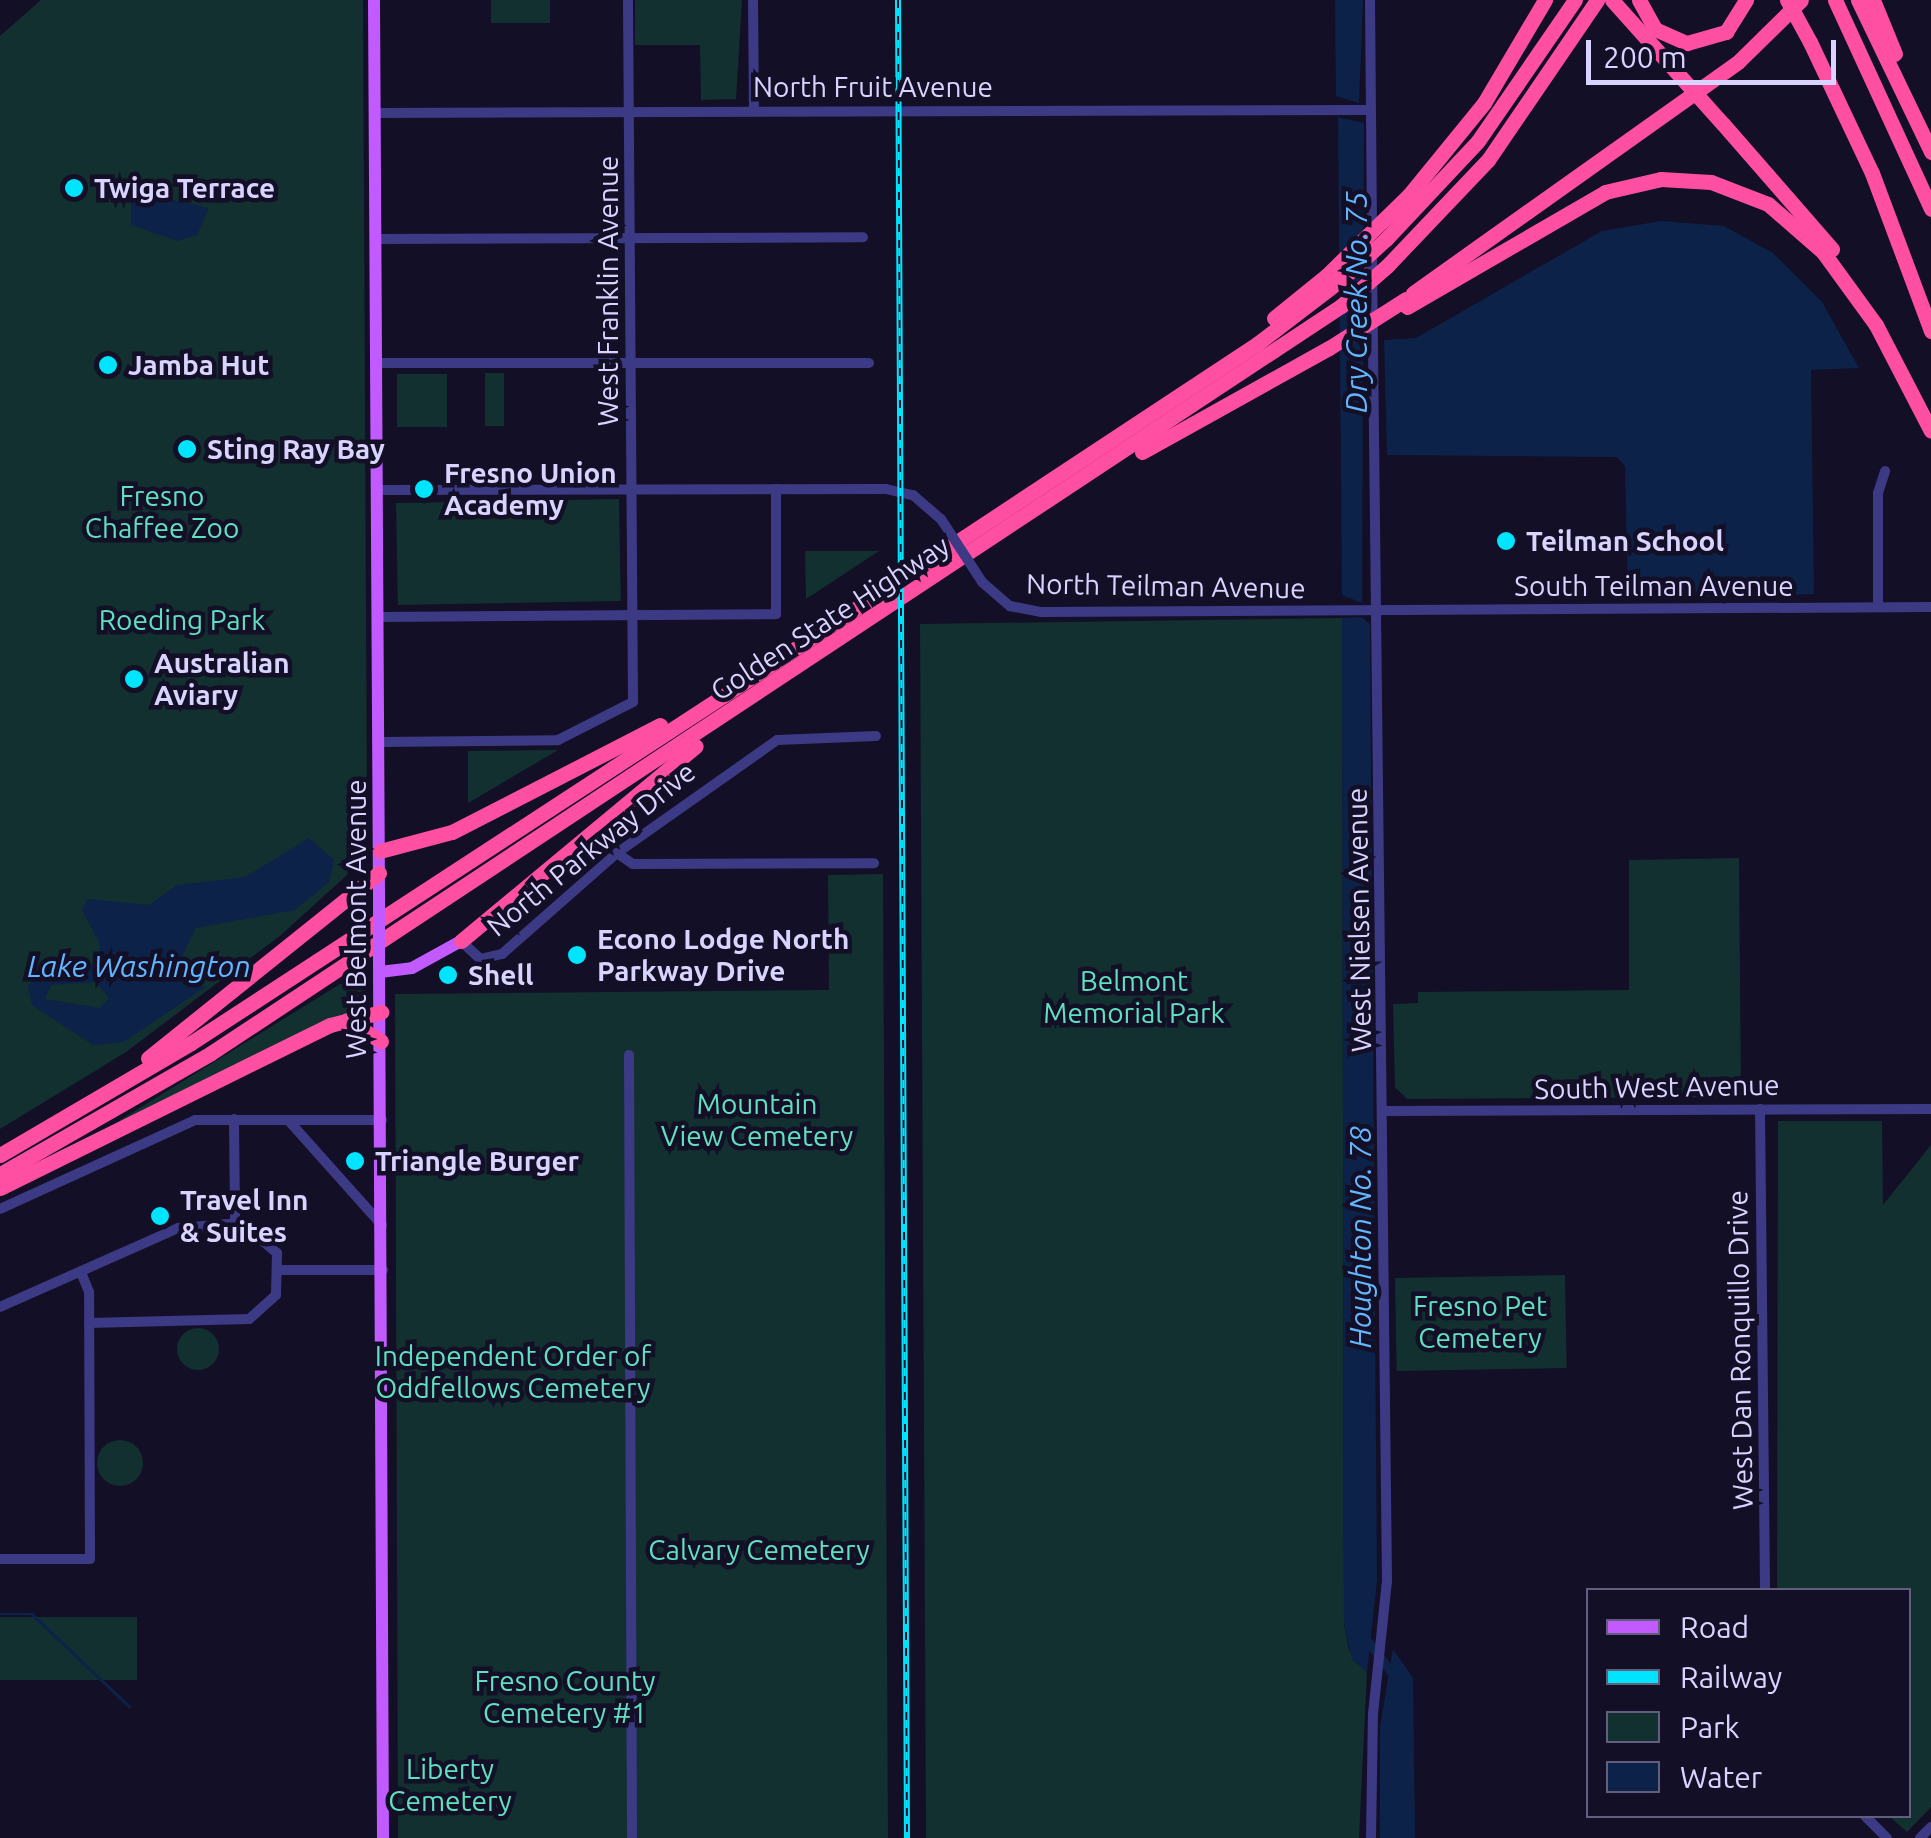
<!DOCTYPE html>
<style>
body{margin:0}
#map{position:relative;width:1931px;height:1838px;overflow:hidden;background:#130f26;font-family:Ubuntu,sans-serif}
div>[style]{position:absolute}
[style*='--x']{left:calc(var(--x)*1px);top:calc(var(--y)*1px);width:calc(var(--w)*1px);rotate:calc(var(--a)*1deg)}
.green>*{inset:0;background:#12302f;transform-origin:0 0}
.round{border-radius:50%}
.water>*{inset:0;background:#0c2248}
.stream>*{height:2.5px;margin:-1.25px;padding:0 1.25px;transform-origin:1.25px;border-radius:1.25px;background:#0c2248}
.canal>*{height:9px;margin:-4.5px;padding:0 4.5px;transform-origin:4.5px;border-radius:4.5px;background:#0c2248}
.minor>*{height:10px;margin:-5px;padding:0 5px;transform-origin:5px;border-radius:5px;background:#3d3a85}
.major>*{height:12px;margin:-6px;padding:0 6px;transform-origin:6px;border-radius:6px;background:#c25bff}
.highway>*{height:15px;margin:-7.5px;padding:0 7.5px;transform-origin:7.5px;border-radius:7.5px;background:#ff4fa3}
.rail>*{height:6px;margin-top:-3px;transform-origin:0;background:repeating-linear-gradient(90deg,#130f26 0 8px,#00e5ff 0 16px);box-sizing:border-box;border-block:2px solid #00e5ff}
.minor-bridge>*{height:10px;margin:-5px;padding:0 5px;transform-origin:5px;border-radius:5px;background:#3d3a85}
.major-bridge>*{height:12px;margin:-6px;padding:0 6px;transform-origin:6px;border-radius:6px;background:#c25bff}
.highway-bridge>*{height:15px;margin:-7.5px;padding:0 7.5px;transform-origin:7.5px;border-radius:7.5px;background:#ff4fa3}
.dots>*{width:28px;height:28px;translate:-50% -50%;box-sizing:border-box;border:5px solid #130f26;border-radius:50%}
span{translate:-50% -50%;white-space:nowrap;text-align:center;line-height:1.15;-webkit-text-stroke:9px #130f26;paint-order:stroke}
.street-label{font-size:28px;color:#d9d4ff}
.poi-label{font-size:28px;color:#d9d4ff;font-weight:700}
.left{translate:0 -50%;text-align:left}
.park-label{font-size:28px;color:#5fe0c0}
.water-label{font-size:30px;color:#62b6ff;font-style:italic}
.legend{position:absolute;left:1586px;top:1588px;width:325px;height:230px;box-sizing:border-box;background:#130f26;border:2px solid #625e7d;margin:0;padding:12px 18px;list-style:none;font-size:30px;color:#d9d4ff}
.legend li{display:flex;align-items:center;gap:20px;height:50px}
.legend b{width:50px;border:2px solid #625e7d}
.scale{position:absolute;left:1586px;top:40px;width:250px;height:45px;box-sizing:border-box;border:5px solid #d9d4ff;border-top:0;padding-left:12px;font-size:30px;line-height:35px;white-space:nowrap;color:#d9d4ff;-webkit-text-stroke:8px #130f26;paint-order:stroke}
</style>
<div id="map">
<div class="green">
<i style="clip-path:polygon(41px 0,363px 0,367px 820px,347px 875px,281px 935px,126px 1052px,0 1129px,0 36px)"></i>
<i style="left:491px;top:0;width:59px;height:23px"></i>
<i style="clip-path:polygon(635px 0,742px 0,736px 99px,701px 100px,700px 45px,635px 45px)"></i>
<i style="left:504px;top:373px;width:53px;height:19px;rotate:90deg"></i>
<i style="left:397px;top:374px;width:50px;height:53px"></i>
<i style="left:619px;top:499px;width:102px;height:223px;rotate:89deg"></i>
<i style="clip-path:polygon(805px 551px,879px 551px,806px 599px)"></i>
<i style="clip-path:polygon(1342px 618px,1344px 1623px,1349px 1650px,1367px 1672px,1359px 1838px,926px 1838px,920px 624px)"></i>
<i style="clip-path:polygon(558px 750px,470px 802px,468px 802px,468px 751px)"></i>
<i style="clip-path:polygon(1739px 858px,1741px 1097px,1407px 1099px,1395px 1087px,1393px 1004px,1418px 1003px,1418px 992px,1629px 990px,1629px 860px)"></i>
<i style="clip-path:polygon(883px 874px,888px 1838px,398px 1838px,395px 994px,829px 990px,828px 875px)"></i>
<i style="clip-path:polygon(366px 968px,369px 1012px,122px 1128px,120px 1120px)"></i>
<i style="clip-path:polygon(1778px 1121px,1882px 1121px,1883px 1205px,1931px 1145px,1931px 1807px,1907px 1832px,1889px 1816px,1908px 1816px,1908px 1590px,1777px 1590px)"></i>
<i style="left:1565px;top:1275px;width:93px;height:170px;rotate:89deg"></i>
<i class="round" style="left:177px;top:1328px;width:42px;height:42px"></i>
<i class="round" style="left:97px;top:1440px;width:46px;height:46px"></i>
<i style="left:137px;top:1617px;width:63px;height:137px;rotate:90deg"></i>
</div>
<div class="water">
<i style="clip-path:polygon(1335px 0,1363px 0,1359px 103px,1336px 96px)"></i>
<i style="clip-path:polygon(1338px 117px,1364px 123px,1362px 603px,1342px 595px)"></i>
<i style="clip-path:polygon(154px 180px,163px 198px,209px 208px,197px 235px,178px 241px,131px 225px,131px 200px,148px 193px)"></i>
<i style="clip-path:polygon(1661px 221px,1724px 226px,1773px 253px,1822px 302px,1859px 368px,1811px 370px,1814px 594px,1628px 599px,1625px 466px,1617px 457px,1387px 455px,1384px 340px,1416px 338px,1602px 231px)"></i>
<i style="clip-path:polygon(1362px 617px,1370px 624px,1377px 1581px,1367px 1672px,1352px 1660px,1344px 1623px,1342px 618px)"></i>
<i style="clip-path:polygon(evenodd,309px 838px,334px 860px,329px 882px,295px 910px,196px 928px,179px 962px,205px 987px,124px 1042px,93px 1045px,32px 1005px,28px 986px,40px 972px,82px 972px,98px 960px,100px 944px,82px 910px,88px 899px,149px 905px,177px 885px,245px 877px,309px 838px,96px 982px,109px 998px,100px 1008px,45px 999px,51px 985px,96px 982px)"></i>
<i style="clip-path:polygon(1393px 1649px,1413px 1678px,1415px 1838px,1380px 1838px,1380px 1726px)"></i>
</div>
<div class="stream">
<i style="--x:0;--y:1614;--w:32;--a:0"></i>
<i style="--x:32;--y:1614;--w:134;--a:43.5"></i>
</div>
<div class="canal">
<i style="--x:1367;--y:1640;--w:45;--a:53.1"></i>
</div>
<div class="minor">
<i style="--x:753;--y:0;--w:110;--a:89.5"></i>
<i style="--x:1370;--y:0;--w:233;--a:89.5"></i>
<i style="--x:376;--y:113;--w:994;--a:-0.17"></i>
<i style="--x:377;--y:239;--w:486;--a:-0.2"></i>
<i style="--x:379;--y:363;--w:490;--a:0"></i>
<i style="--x:379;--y:490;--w:507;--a:-0.11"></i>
<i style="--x:886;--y:489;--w:28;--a:13"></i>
<i style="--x:913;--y:495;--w:37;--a:41"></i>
<i style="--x:982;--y:582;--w:37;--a:41"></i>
<i style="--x:1010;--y:606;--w:32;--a:11"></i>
<i style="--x:1041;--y:612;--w:890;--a:-0.32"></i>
<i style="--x:1878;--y:607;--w:114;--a:-90"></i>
<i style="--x:1878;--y:493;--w:23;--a:-72"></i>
<i style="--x:381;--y:617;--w:395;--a:-0.4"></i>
<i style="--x:776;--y:614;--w:125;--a:-90"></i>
<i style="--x:381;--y:742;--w:177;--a:-0.6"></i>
<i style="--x:558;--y:740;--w:84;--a:-26.9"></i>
<i style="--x:633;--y:702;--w:702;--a:-90.41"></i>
<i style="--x:617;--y:853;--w:19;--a:35"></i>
<i style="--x:633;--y:864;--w:241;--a:-0.2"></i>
<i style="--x:461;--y:941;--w:26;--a:43"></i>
<i style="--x:480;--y:959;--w:23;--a:-13"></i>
<i style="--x:502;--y:954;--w:153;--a:-41.3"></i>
<i style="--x:617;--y:853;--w:196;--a:-35.2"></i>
<i style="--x:777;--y:740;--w:99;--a:-2.3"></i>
<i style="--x:629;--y:1055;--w:783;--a:89.78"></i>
<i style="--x:1760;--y:1109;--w:481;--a:89.4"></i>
<i style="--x:1384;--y:1111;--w:547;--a:-0.21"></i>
<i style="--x:234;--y:1119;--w:103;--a:89.4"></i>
<i style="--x:288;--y:1120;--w:141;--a:48.2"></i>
<i style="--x:0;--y:1209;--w:214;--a:-24.5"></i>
<i style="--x:195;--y:1120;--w:187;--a:0"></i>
<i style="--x:282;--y:1270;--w:101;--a:0"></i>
<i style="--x:0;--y:1307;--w:195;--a:-23.9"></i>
<i style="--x:178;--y:1228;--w:63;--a:-4.5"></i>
<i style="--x:241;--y:1223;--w:47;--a:39.8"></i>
<i style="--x:277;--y:1253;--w:42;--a:91.4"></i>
<i style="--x:276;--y:1295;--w:36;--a:138"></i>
<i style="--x:249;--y:1319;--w:160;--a:178.6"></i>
<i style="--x:0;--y:1559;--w:90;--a:0"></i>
<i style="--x:90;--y:1559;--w:267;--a:-90.2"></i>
<i style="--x:89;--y:1292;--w:22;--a:-112"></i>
<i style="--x:1865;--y:1816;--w:31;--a:45"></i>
<i style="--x:1371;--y:1838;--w:124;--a:-89.1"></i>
<i style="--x:1373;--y:1714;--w:134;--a:-84"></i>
<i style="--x:1387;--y:1581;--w:1331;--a:-90.65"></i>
<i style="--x:1920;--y:1838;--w:16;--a:-45"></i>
</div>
<div class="major">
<i style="--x:374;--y:0;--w:906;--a:89.68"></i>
<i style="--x:379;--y:959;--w:879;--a:89.74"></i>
<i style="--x:380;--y:972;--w:32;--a:-7"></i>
<i style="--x:412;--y:968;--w:56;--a:-28.9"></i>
</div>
<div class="highway">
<i style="--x:1639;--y:0;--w:33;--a:61"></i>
<i style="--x:1655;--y:29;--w:35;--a:24"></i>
<i style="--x:1687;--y:43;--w:41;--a:-15.8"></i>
<i style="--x:1726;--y:32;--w:38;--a:-58"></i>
<i style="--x:1835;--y:0;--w:230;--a:65.3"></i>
<i style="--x:1858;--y:0;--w:169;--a:64.3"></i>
<i style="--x:1873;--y:0;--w:58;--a:67.8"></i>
<i style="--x:1810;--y:42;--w:145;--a:64.7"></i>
<i style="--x:1872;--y:173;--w:169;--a:69.5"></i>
<i style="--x:1723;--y:124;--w:166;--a:48.9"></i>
<i style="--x:1409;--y:195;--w:119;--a:-50.8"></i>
<i style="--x:1484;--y:103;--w:120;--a:-59.4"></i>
<i style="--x:1386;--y:239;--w:134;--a:-46.8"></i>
<i style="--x:1478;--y:141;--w:171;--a:-55.5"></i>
<i style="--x:1387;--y:266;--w:146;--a:-46.4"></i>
<i style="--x:1488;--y:160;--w:194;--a:-55.7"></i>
<i style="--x:1413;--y:293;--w:399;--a:-35.4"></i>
<i style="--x:1738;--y:62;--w:88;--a:-44.5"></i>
<i style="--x:1407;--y:307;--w:229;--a:-30.1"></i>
<i style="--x:1605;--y:192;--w:57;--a:-13.1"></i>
<i style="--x:1661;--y:179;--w:50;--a:3.4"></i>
<i style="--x:1711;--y:182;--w:61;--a:21.1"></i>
<i style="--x:1768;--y:204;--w:73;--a:41.1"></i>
<i style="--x:1823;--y:252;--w:90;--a:54"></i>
<i style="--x:1876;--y:325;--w:119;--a:62.6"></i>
<i style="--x:1274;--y:318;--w:67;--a:-38.9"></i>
<i style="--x:1142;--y:452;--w:214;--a:-29.1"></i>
<i style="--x:380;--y:851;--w:74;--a:-14.8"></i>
<i style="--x:452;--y:832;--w:234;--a:-27.2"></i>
<i style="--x:461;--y:941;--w:305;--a:-39.7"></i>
<i style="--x:347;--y:1020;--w:40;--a:32"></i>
<i style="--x:148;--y:1058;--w:296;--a:-38.7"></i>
<i style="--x:0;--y:1155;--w:221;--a:-30.4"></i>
<i style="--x:191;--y:1043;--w:690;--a:-33.11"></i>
<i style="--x:769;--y:666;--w:585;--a:-33.42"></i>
<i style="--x:1257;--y:344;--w:108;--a:-37.5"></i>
<i style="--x:0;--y:1174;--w:243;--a:-29.8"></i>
<i style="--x:211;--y:1053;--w:1355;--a:-33.47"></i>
<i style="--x:0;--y:1188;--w:368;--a:-26.3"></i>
<i style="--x:330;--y:1025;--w:53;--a:-14.3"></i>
</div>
<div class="rail">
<i style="--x:898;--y:0;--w:1838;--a:89.72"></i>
</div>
<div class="minor-bridge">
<i style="--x:941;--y:519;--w:75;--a:56.9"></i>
</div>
<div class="major-bridge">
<i style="--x:379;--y:906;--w:53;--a:90"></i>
</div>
<div class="highway-bridge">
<i style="--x:1612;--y:0;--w:166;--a:48.2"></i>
<i style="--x:1787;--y:0;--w:48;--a:61.3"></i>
<i style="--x:1326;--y:276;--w:116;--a:-44.3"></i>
<i style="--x:1343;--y:278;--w:58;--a:-42.2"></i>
<i style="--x:1341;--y:306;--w:61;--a:-41"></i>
<i style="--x:1329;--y:348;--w:91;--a:-32.5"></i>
</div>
<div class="dots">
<i style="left:74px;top:188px;background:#00e5ff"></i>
<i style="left:108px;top:365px;background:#00e5ff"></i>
<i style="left:187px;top:449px;background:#00e5ff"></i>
<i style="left:424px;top:489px;background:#00e5ff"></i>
<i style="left:1506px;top:541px;background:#00e5ff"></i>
<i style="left:134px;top:679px;background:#00e5ff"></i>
<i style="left:577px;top:955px;background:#00e5ff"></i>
<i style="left:448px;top:975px;background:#00e5ff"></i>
<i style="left:355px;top:1161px;background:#00e5ff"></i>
<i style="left:160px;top:1216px;background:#00e5ff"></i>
</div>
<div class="street-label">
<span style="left:873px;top:87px">North Fruit Avenue</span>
<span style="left:608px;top:291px;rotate:-90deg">West Franklin Avenue</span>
<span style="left:1166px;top:586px;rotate:1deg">North Teilman Avenue</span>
<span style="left:1654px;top:586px">South Teilman Avenue</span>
<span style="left:830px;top:618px;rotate:-33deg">Golden State Highway</span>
<span style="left:591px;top:849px;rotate:-39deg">North Parkway Drive</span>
<span style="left:356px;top:919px;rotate:-90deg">West Belmont Avenue</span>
<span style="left:1359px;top:920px;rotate:-91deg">West Nielsen Avenue</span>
<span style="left:1657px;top:1087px;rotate:-1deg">South West Avenue</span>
<span style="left:1740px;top:1350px;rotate:-91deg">West Dan Ronquillo Drive</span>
</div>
<div class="poi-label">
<span class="left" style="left:94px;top:188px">Twiga Terrace</span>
<span class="left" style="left:128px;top:365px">Jamba Hut</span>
<span class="left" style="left:207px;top:449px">Sting Ray Bay</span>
<span class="left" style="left:444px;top:489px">Fresno Union<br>Academy</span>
<span class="left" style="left:1526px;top:541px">Teilman School</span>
<span class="left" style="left:154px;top:679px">Australian<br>Aviary</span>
<span class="left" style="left:597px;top:955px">Econo Lodge North<br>Parkway Drive</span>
<span class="left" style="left:468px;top:975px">Shell</span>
<span class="left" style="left:375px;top:1161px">Triangle Burger</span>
<span class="left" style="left:180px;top:1216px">Travel Inn<br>&amp; Suites</span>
</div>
<div class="park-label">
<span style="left:162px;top:512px">Fresno<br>Chaffee Zoo</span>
<span style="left:182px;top:620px">Roeding Park</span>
<span style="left:1134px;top:997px">Belmont<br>Memorial Park</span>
<span style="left:757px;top:1120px">Mountain<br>View Cemetery</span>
<span style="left:1480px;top:1322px">Fresno Pet<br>Cemetery</span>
<span style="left:513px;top:1372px">Independent Order of<br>Oddfellows Cemetery</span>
<span style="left:759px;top:1550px">Calvary Cemetery</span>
<span style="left:565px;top:1697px">Fresno County<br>Cemetery #1</span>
<span style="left:450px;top:1785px">Liberty<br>Cemetery</span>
</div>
<div class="water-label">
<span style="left:1356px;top:302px;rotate:-90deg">Dry Creek No. 75</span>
<span style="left:139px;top:966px">Lake Washington</span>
<span style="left:1360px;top:1237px;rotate:-90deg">Houghton No. 78</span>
</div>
<ul class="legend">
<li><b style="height:12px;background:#c25bff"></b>Road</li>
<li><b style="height:12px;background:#00e5ff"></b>Railway</li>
<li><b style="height:28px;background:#12302f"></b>Park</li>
<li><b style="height:28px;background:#0c2248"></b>Water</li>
</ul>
<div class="scale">200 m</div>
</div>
